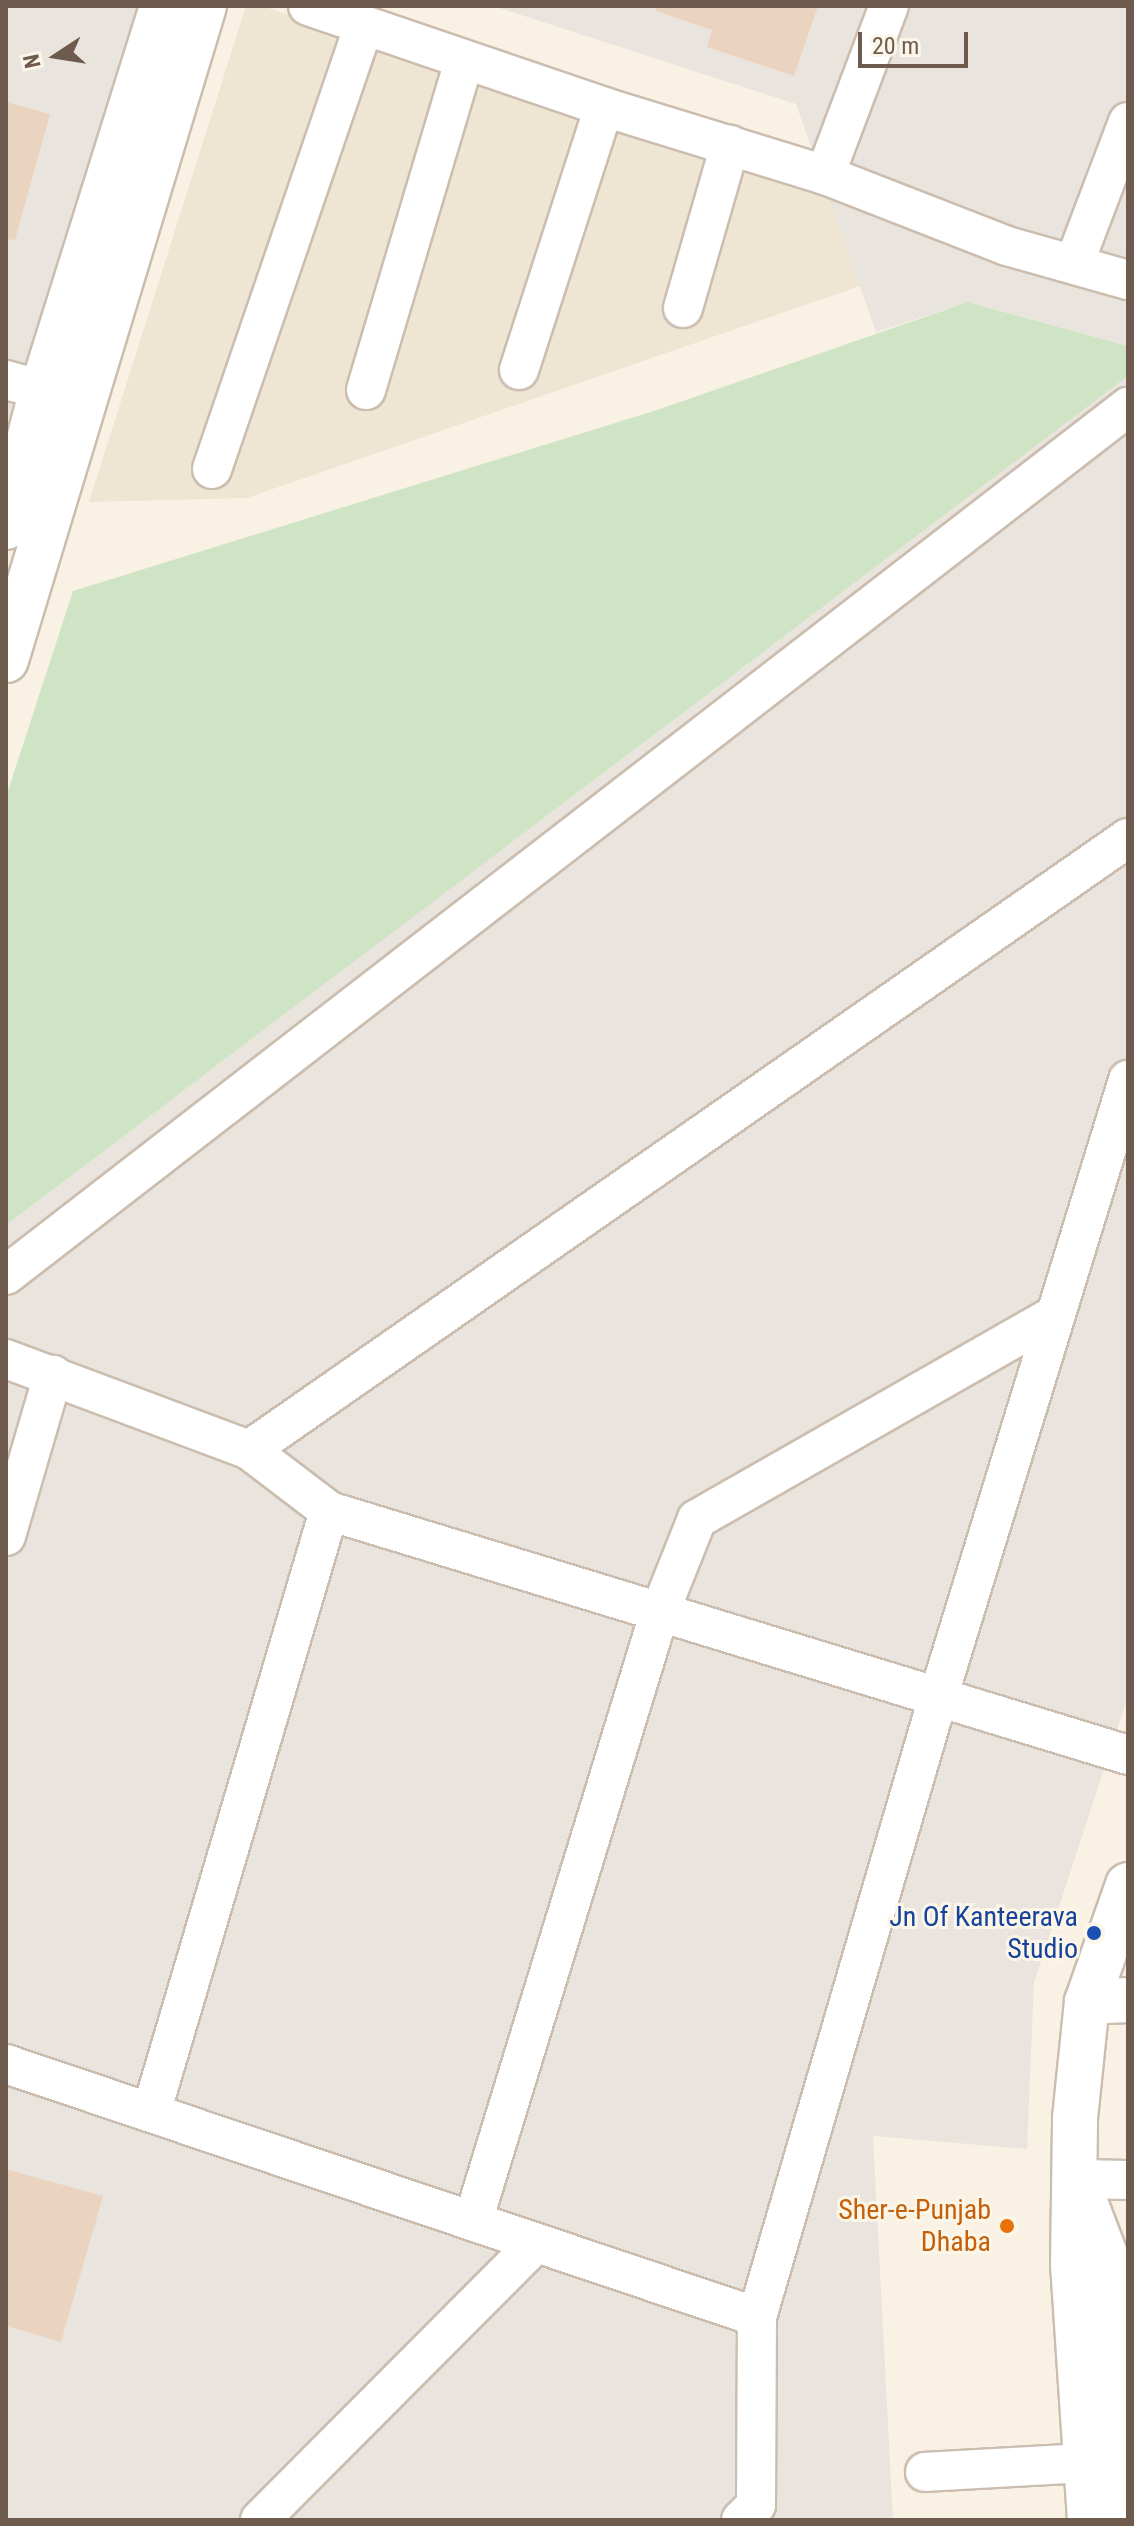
<!DOCTYPE html>
<style>
body{margin:0}
#map{position:relative;width:1134px;height:2526px;overflow:hidden;background:#f9f2e4;font-family:"Roboto Condensed",sans-serif}
div>[style]{position:absolute}
[style*='--x']{left:calc(var(--x)*1px);top:calc(var(--y)*1px);width:calc(var(--w)*1px);rotate:calc(var(--a)*1deg)}
.residential>*{inset:0;background:#efe5d3}
.industrial>*{inset:0;background:#e9e4de}
.green>*{inset:0;background:#cfe4c4}
.building>*{inset:0;background:#ebd4bf}
.roads{filter:drop-shadow(2px 0 #cbbdaf) drop-shadow(-2px 0 #cbbdaf) drop-shadow(0 2px #cbbdaf) drop-shadow(0 -2px #cbbdaf)}
.minor>*{height:38px;margin:-19px;padding:0 19px;transform-origin:19px;border-radius:19px;background:#fff}
.tertiary>*{height:44px;margin:-22px;padding:0 22px;transform-origin:22px;border-radius:22px;background:#fff}
.secondary>*{height:44px;margin:-22px;padding:0 22px;transform-origin:22px;border-radius:22px;background:#fff}
.dots>*{width:22px;height:22px;translate:-50% -50%;box-sizing:border-box;border:4px solid #fcf6e9;border-radius:50%}
span{translate:-50% -50%;white-space:nowrap;text-align:center;line-height:1.15;-webkit-text-stroke:6px #fcf6e9;paint-order:stroke}
.transit-label{font-size:28px;color:#164399}
.right{translate:-100% -50%;text-align:right}
.food-label{font-size:28px;color:#c56008}
.frame{position:absolute;inset:0;border:8px solid #6e5b4d;pointer-events:none}
.north{position:absolute;left:16px;top:16px;width:80px;height:80px;-webkit-text-stroke:6px #fcf6e9;paint-order:stroke;rotate:258deg;font-size:22px;font-weight:700;line-height:32px;text-align:center;color:#6e5b4d}
.north::after{content:'';display:block;margin:auto;width:28px;height:36px;background:#6e5b4d;clip-path:polygon(50% 0,100% 100%,50% 72%,0 100%)}
.scale{position:absolute;left:858px;top:32px;width:110px;height:36px;box-sizing:border-box;border:4px solid #6e5b4d;border-top:0;padding-left:10px;font-size:24px;line-height:28px;white-space:nowrap;color:#6e5b4d;-webkit-text-stroke:6px #fcf6e9;paint-order:stroke}
</style>
<div id="map">
<div class="residential">
<i style="clip-path:polygon(246px 6px,262px 6px,828px 192px,860px 286px,247px 498px,89px 502px)"></i>
</div>
<div class="industrial">
<i style="clip-path:polygon(6px 6px,138px 6px,6px 438px)"></i>
<i style="clip-path:polygon(493px 6px,1128px 6px,1128px 346px,969px 302px,876px 332px,796px 104px)"></i>
<i style="clip-path:polygon(1128px 376px,1128px 1696px,1034px 1983px,1027px 2149px,873px 2136px,893px 2520px,6px 2520px,6px 1225px)"></i>
</div>
<div class="green">
<i style="clip-path:polygon(968px 302px,1128px 346px,1128px 376px,6px 1225px,6px 797px,73px 591px,660px 409px)"></i>
</div>
<div class="building">
<i style="clip-path:polygon(656px 6px,818px 6px,794px 76px,707px 47px,712px 30px,656px 11px)"></i>
<i style="clip-path:polygon(6px 102px,50px 114px,15px 240px,6px 239px)"></i>
<i style="clip-path:polygon(6px 2169px,103px 2196px,61px 2342px,6px 2326px)"></i>
</div>
<div class="roads">
<div class="minor">
<i style="--x:308;--y:6;--w:313;--a:18.8"></i>
<i style="--x:604;--y:107;--w:231;--a:17.1"></i>
<i style="--x:825;--y:175;--w:195;--a:21.3"></i>
<i style="--x:1007;--y:246;--w:126;--a:15.7"></i>
<i style="--x:825;--y:175;--w:181;--a:-69.3"></i>
<i style="--x:1074;--y:264;--w:152;--a:-69.2"></i>
<i style="--x:683;--y:308;--w:170;--a:-73.9"></i>
<i style="--x:519;--y:370;--w:276;--a:-72.1"></i>
<i style="--x:6;--y:380;--w:65;--a:15.1"></i>
<i style="--x:366;--y:390;--w:343;--a:-73.4"></i>
<i style="--x:212;--y:469;--w:468;--a:-71.1"></i>
<i style="--x:6;--y:1275;--w:1419;--a:-37.73"></i>
<i style="--x:6;--y:1359;--w:259;--a:20.5"></i>
<i style="--x:249;--y:1450;--w:101;--a:37.3"></i>
<i style="--x:329;--y:1511;--w:835;--a:16.98"></i>
<i style="--x:249;--y:1450;--w:1071;--a:-34.85"></i>
<i style="--x:6;--y:1536;--w:168;--a:-73.7"></i>
<i style="--x:6;--y:2064;--w:792;--a:18.62"></i>
<i style="--x:151;--y:2113;--w:628;--a:-73.53"></i>
<i style="--x:1077;--y:2179;--w:51;--a:1.1"></i>
<i style="--x:473;--y:2221;--w:635;--a:-72.96"></i>
<i style="--x:659;--y:1614;--w:102;--a:-68.2"></i>
<i style="--x:697;--y:1519;--w:412;--a:-29.7"></i>
<i style="--x:925;--y:2472;--w:159;--a:-3.2"></i>
<i style="--x:260;--y:2520;--w:391;--a:-45.1"></i>
<i style="--x:741;--y:2520;--w:21;--a:-45"></i>
<i style="--x:756;--y:2505;--w:188;--a:-89.7"></i>
<i style="--x:757;--y:2317;--w:642;--a:-73.71"></i>
<i style="--x:937;--y:1701;--w:650;--a:-72.9"></i>
</div>
<div class="tertiary">
<i style="--x:6;--y:527;--w:142;--a:-75.3"></i>
<i style="--x:42;--y:390;--w:402;--a:-72.6"></i>
<i style="--x:6;--y:660;--w:683;--a:-73.16"></i>
<i style="--x:1087;--y:2002;--w:41;--a:-2.8"></i>
</div>
<div class="secondary">
<i style="--x:1083;--y:2197;--w:73;--a:69.1"></i>
<i style="--x:1109;--y:2265;--w:256;--a:86.4"></i>
<i style="--x:1090;--y:2520;--w:255;--a:-93.8"></i>
<i style="--x:1073;--y:2266;--w:148;--a:-89.2"></i>
<i style="--x:1075;--y:2118;--w:117;--a:-84.1"></i>
<i style="--x:1087;--y:2002;--w:124;--a:-70.7"></i>
</div>
</div>
<div class="dots">
<i style="left:1094px;top:1933px;background:#1a4fb4"></i>
<i style="left:1007px;top:2226px;background:#e8710a"></i>
</div>
<div class="transit-label">
<span class="right" style="left:1078px;top:1933px">Jn Of Kanteerava<br>Studio</span>
</div>
<div class="food-label">
<span class="right" style="left:991px;top:2226px">Sher-e-Punjab<br>Dhaba</span>
</div>
<div class="frame"></div>
<div class="north">N</div>
<div class="scale">20 m</div>
</div>
